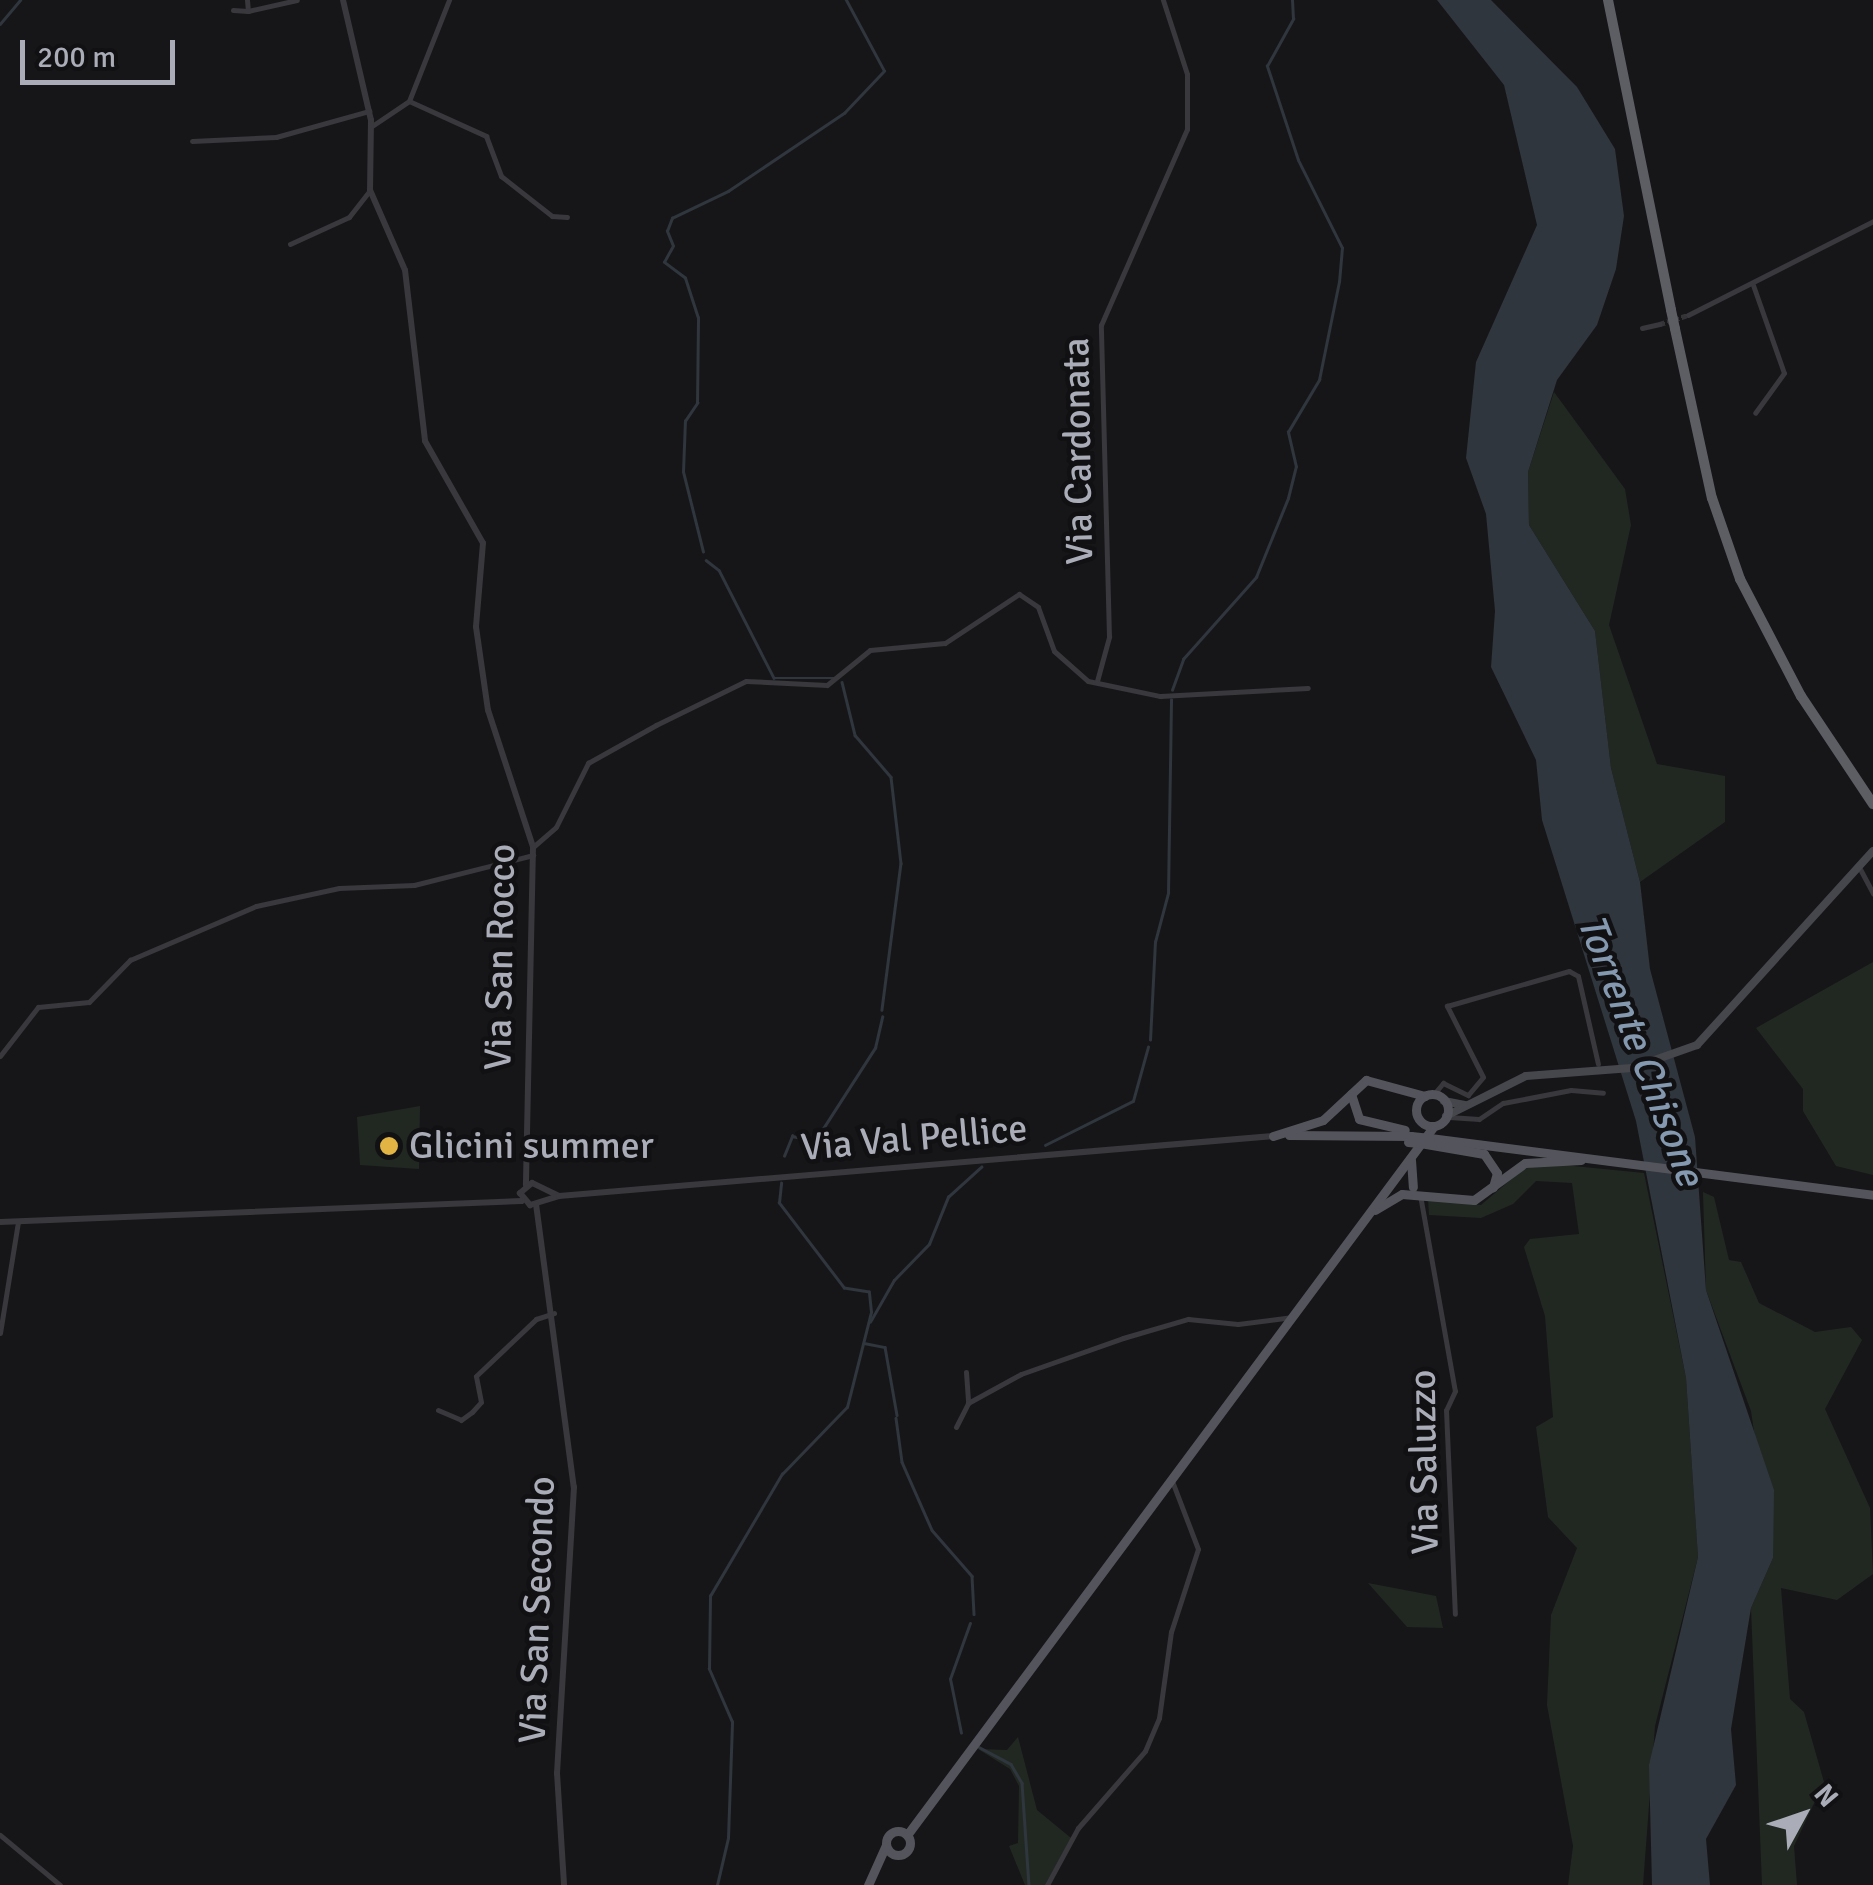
<!DOCTYPE html>
<style>
body{margin:0}
#map{position:relative;width:1873px;height:1885px;overflow:hidden;background:#161618;font-family:Signika,sans-serif}
div>[style]{position:absolute}
[style*='--x']{left:calc(var(--x)*1px);top:calc(var(--y)*1px);width:calc(var(--w)*1px);rotate:calc(var(--a)*1deg)}
.green>*{inset:0;background:#212822}
.water>*{inset:0;background:#30363d}
.stream>*{height:2.5px;margin:-1.25px;padding:0 1.25px;transform-origin:1.25px;border-radius:1.25px;background:#30363d}
.minor-tunnel>*{height:5px;margin-top:-2.5px;transform-origin:0;background:repeating-linear-gradient(90deg,#343438 0 5px,transparent 0 7.5px)}
.minor>*{height:5px;margin:-2.5px;padding:0 2.5px;transform-origin:2.5px;border-radius:2.5px;background:#38383d}
.tertiary>*{height:6px;margin:-3px;padding:0 3px;transform-origin:3px;border-radius:3px;background:#38383d}
.secondary>*{height:8px;margin:-4px;padding:0 4px;transform-origin:4px;border-radius:4px;background:#46474d}
.primary>*{height:9px;margin:-4.5px;padding:0 4.5px;transform-origin:4.5px;border-radius:4.5px;background:#54555c}
.primary>.ring{margin:-4.5px;padding:0;box-sizing:content-box;background:none;border:9px solid #54555c;border-radius:50%}
.trunk>*{height:10px;margin:-5px;padding:0 5px;transform-origin:5px;border-radius:5px;background:#5c5e64}
.primary-bridge>*{height:9px;margin:-4.5px;padding:0 4.5px;transform-origin:4.5px;border-radius:4.5px;background:#54555c}
.trunk-bridge>*{height:10px;margin:-5px;padding:0 5px;transform-origin:5px;border-radius:5px;background:#5c5e64}
.dots>*{width:28px;height:28px;translate:-50% -50%;box-sizing:border-box;border:5px solid #111113;border-radius:50%}
span{translate:-50% -50%;white-space:nowrap;text-align:center;line-height:1.15;-webkit-text-stroke:9px #111113;paint-order:stroke}
.street-label{font-size:38px;color:#aaadb7}
.poi-label{font-size:38px;color:#aaadb7}
.left{translate:0 -50%;text-align:left}
.water-label{font-size:40px;color:#8499af;font-style:italic}
.north{position:absolute;left:1753px;top:1765px;width:100px;height:100px;-webkit-text-stroke:8px #111113;paint-order:stroke;rotate:50deg;font-size:28px;font-weight:700;line-height:40px;text-align:center;color:#aaadb7}
.north::after{content:'';display:block;margin:auto;width:35px;height:45px;background:#aaadb7;clip-path:polygon(50% 0,100% 100%,50% 72%,0 100%)}
.scale{position:absolute;left:20px;top:40px;width:155px;height:45px;box-sizing:border-box;border:5px solid #aaadb7;border-top:0;padding-left:12px;font-size:30px;line-height:35px;white-space:nowrap;color:#aaadb7;-webkit-text-stroke:8px #111113;paint-order:stroke}
</style>
<div id="map">
<div class="green">
<i style="clip-path:polygon(1554px 392px,1625px 489px,1631px 525px,1609px 625px,1657px 764px,1725px 776px,1725px 822px,1640px 882px,1611px 768px,1595px 631px,1529px 525px,1528px 472px)"></i>
<i style="clip-path:polygon(1873px 962px,1873px 1175px,1836px 1166px,1803px 1111px,1803px 1089px,1756px 1028px)"></i>
<i style="clip-path:polygon(420px 1106px,419px 1169px,360px 1165px,357px 1117px)"></i>
<i style="clip-path:polygon(1543px 1163px,1644px 1173px,1686px 1378px,1698px 1557px,1655px 1726px,1643px 1885px,1568px 1885px,1573px 1846px,1547px 1705px,1551px 1615px,1577px 1548px,1548px 1517px,1536px 1427px,1553px 1417px,1545px 1316px,1524px 1247px,1530px 1239px,1579px 1234px,1572px 1183px,1536px 1181px,1513px 1204px,1481px 1218px,1429px 1215px,1428px 1199px,1481px 1205px,1522px 1170px)"></i>
<i style="clip-path:polygon(1703px 1192px,1714px 1197px,1729px 1260px,1741px 1262px,1759px 1303px,1815px 1332px,1851px 1327px,1862px 1340px,1825px 1409px,1870px 1508px,1873px 1574px,1837px 1600px,1781px 1588px,1790px 1699px,1804px 1712px,1824px 1782px,1794px 1846px,1797px 1885px,1762px 1885px,1751px 1608px,1773px 1558px,1751px 1411px,1706px 1290px)"></i>
<i style="clip-path:polygon(1368px 1583px,1436px 1596px,1443px 1628px,1407px 1627px)"></i>
<i style="clip-path:polygon(1018px 1737px,1037px 1810px,1071px 1838px,1045px 1885px,1025px 1885px,1009px 1846px,1018px 1843px,1019px 1786px,1010px 1769px,978px 1749px,1007px 1750px)"></i>
</div>
<div class="water">
<i style="clip-path:polygon(1437px 0,1491px 0,1577px 87px,1615px 149px,1624px 216px,1616px 269px,1597px 325px,1557px 380px,1528px 472px,1529px 525px,1595px 631px,1611px 768px,1640px 882px,1650px 969px,1695px 1137px,1706px 1290px,1774px 1490px,1773px 1558px,1751px 1608px,1731px 1729px,1736px 1785px,1706px 1839px,1710px 1885px,1652px 1885px,1649px 1765px,1698px 1557px,1686px 1378px,1636px 1121px,1542px 820px,1536px 760px,1491px 667px,1495px 611px,1486px 514px,1466px 458px,1476px 362px,1537px 225px,1504px 85px)"></i>
</div>
<div class="stream">
<i style="--x:0;--y:24;--w:31;--a:-50"></i>
<i style="--x:703;--y:552;--w:82;--a:-104"></i>
<i style="--x:683;--y:472;--w:51;--a:-87.8"></i>
<i style="--x:685;--y:421;--w:22;--a:-56"></i>
<i style="--x:697;--y:403;--w:85;--a:-89.3"></i>
<i style="--x:698;--y:318;--w:42;--a:-108"></i>
<i style="--x:685;--y:278;--w:26;--a:-143"></i>
<i style="--x:664;--y:262;--w:18;--a:-61"></i>
<i style="--x:673;--y:246;--w:16;--a:-112"></i>
<i style="--x:667;--y:231;--w:14;--a:-69"></i>
<i style="--x:672;--y:218;--w:62;--a:-25.7"></i>
<i style="--x:728;--y:191;--w:140;--a:-33.9"></i>
<i style="--x:844;--y:113;--w:58;--a:-46.4"></i>
<i style="--x:884;--y:71;--w:81;--a:-118.2"></i>
<i style="--x:706;--y:560;--w:16;--a:38"></i>
<i style="--x:719;--y:570;--w:121;--a:63"></i>
<i style="--x:774;--y:678;--w:61;--a:0"></i>
<i style="--x:842;--y:682;--w:55;--a:76.2"></i>
<i style="--x:855;--y:735;--w:55;--a:49.4"></i>
<i style="--x:891;--y:777;--w:87;--a:83.4"></i>
<i style="--x:901;--y:863;--w:148;--a:97.4"></i>
<i style="--x:1172;--y:690;--w:33;--a:-70"></i>
<i style="--x:1183;--y:659;--w:110;--a:-48.3"></i>
<i style="--x:1256;--y:577;--w:85;--a:-67.9"></i>
<i style="--x:1288;--y:498;--w:32;--a:-76"></i>
<i style="--x:1296;--y:467;--w:36;--a:-103"></i>
<i style="--x:1288;--y:432;--w:61;--a:-59.2"></i>
<i style="--x:1319;--y:380;--w:100;--a:-78.5"></i>
<i style="--x:1339;--y:282;--w:34;--a:-85"></i>
<i style="--x:1342;--y:248;--w:98;--a:-116.6"></i>
<i style="--x:1298;--y:160;--w:99;--a:-108.3"></i>
<i style="--x:1267;--y:66;--w:54;--a:-61"></i>
<i style="--x:1293;--y:19;--w:19;--a:-93"></i>
<i style="--x:1150;--y:1040;--w:98;--a:-87.1"></i>
<i style="--x:1155;--y:942;--w:51;--a:-75.1"></i>
<i style="--x:1168;--y:893;--w:193;--a:-89.1"></i>
<i style="--x:1045;--y:1145;--w:98;--a:-26.6"></i>
<i style="--x:1133;--y:1101;--w:56;--a:-74.5"></i>
<i style="--x:784;--y:1156;--w:22;--a:-68"></i>
<i style="--x:792;--y:1136;--w:24;--a:12"></i>
<i style="--x:815;--y:1141;--w:111;--a:-57.2"></i>
<i style="--x:875;--y:1048;--w:32;--a:-77"></i>
<i style="--x:870;--y:1322;--w:48;--a:-60.3"></i>
<i style="--x:894;--y:1280;--w:50;--a:-45.8"></i>
<i style="--x:929;--y:1244;--w:51;--a:-68"></i>
<i style="--x:948;--y:1197;--w:45;--a:-42.3"></i>
<i style="--x:864;--y:1343;--w:21;--a:11"></i>
<i style="--x:885;--y:1347;--w:69;--a:80"></i>
<i style="--x:896;--y:1418;--w:44;--a:82.2"></i>
<i style="--x:902;--y:1462;--w:74;--a:66.2"></i>
<i style="--x:932;--y:1530;--w:61;--a:49"></i>
<i style="--x:972;--y:1576;--w:38;--a:87"></i>
<i style="--x:961;--y:1733;--w:55;--a:-101.5"></i>
<i style="--x:950;--y:1679;--w:59;--a:-70.3"></i>
<i style="--x:979;--y:1747;--w:36;--a:28"></i>
<i style="--x:1011;--y:1764;--w:22;--a:60"></i>
<i style="--x:1022;--y:1783;--w:102;--a:86.1"></i>
<i style="--x:717;--y:1885;--w:48;--a:-76.8"></i>
<i style="--x:728;--y:1838;--w:116;--a:-88"></i>
<i style="--x:732;--y:1722;--w:58;--a:-113.5"></i>
<i style="--x:709;--y:1669;--w:73;--a:-89.2"></i>
<i style="--x:710;--y:1596;--w:142;--a:-59.5"></i>
<i style="--x:782;--y:1474;--w:93;--a:-45.9"></i>
<i style="--x:847;--y:1407;--w:98;--a:-75.8"></i>
<i style="--x:871;--y:1312;--w:20;--a:-96"></i>
<i style="--x:869;--y:1292;--w:25;--a:-171"></i>
<i style="--x:844;--y:1288;--w:107;--a:-127.4"></i>
<i style="--x:779;--y:1203;--w:20;--a:-84"></i>
</div>
<div class="minor-tunnel">
<i style="--x:1660;--y:324;--w:29;--a:-18"></i>
</div>
<div class="minor">
<i style="--x:247;--y:0;--w:11;--a:85"></i>
<i style="--x:248;--y:11;--w:50;--a:-12.7"></i>
<i style="--x:233;--y:10;--w:15;--a:4"></i>
<i style="--x:409;--y:101;--w:85;--a:24.4"></i>
<i style="--x:486;--y:136;--w:43;--a:69.4"></i>
<i style="--x:501;--y:176;--w:65;--a:38.1"></i>
<i style="--x:552;--y:216;--w:15;--a:4"></i>
<i style="--x:372;--y:126;--w:45;--a:-34"></i>
<i style="--x:409;--y:101;--w:109;--a:-68.4"></i>
<i style="--x:192;--y:141;--w:84;--a:-2.7"></i>
<i style="--x:276;--y:137;--w:97;--a:-15.6"></i>
<i style="--x:290;--y:244;--w:65;--a:-24.6"></i>
<i style="--x:349;--y:217;--w:34;--a:-52"></i>
<i style="--x:1753;--y:285;--w:93;--a:70.6"></i>
<i style="--x:1784;--y:373;--w:49;--a:125.9"></i>
<i style="--x:1688;--y:315;--w:208;--a:-26.9"></i>
<i style="--x:1642;--y:328;--w:18;--a:-13"></i>
<i style="--x:1097;--y:681;--w:46;--a:-74.7"></i>
<i style="--x:1109;--y:637;--w:312;--a:-91.5"></i>
<i style="--x:1101;--y:325;--w:214;--a:-66.3"></i>
<i style="--x:1187;--y:129;--w:55;--a:-90"></i>
<i style="--x:1187;--y:74;--w:78;--a:-108"></i>
<i style="--x:533;--y:847;--w:30;--a:-41"></i>
<i style="--x:556;--y:827;--w:72;--a:-63.4"></i>
<i style="--x:588;--y:763;--w:78;--a:-29.2"></i>
<i style="--x:656;--y:725;--w:100;--a:-26.1"></i>
<i style="--x:746;--y:681;--w:81;--a:2.8"></i>
<i style="--x:827;--y:685;--w:55;--a:-39.1"></i>
<i style="--x:870;--y:650;--w:75;--a:-5.3"></i>
<i style="--x:945;--y:643;--w:89;--a:-33.5"></i>
<i style="--x:1019;--y:594;--w:23;--a:34"></i>
<i style="--x:1038;--y:607;--w:47;--a:70"></i>
<i style="--x:1054;--y:651;--w:45;--a:41.4"></i>
<i style="--x:1088;--y:681;--w:74;--a:11.8"></i>
<i style="--x:1160;--y:696;--w:148;--a:-3.1"></i>
<i style="--x:1859;--y:867;--w:30;--a:62"></i>
<i style="--x:0;--y:1056;--w:62;--a:-52.2"></i>
<i style="--x:38;--y:1007;--w:51;--a:-5.6"></i>
<i style="--x:89;--y:1002;--w:59;--a:-45.7"></i>
<i style="--x:130;--y:960;--w:137;--a:-23.2"></i>
<i style="--x:256;--y:906;--w:85;--a:-12.2"></i>
<i style="--x:339;--y:888;--w:75;--a:-2.3"></i>
<i style="--x:414;--y:885;--w:123;--a:-14.1"></i>
<i style="--x:1433;--y:1095;--w:16;--a:-50"></i>
<i style="--x:1443;--y:1083;--w:28;--a:26"></i>
<i style="--x:1468;--y:1095;--w:23;--a:-50"></i>
<i style="--x:1483;--y:1077;--w:80;--a:-116.9"></i>
<i style="--x:1447;--y:1006;--w:127;--a:-16"></i>
<i style="--x:1569;--y:971;--w:10;--a:29"></i>
<i style="--x:1578;--y:976;--w:90;--a:77.2"></i>
<i style="--x:1449;--y:1117;--w:30;--a:4"></i>
<i style="--x:1479;--y:1119;--w:29;--a:-34"></i>
<i style="--x:1503;--y:1103;--w:69;--a:-10.8"></i>
<i style="--x:1571;--y:1090;--w:32;--a:5"></i>
<i style="--x:1420;--y:1195;--w:199;--a:79.9"></i>
<i style="--x:1455;--y:1391;--w:21;--a:115"></i>
<i style="--x:1446;--y:1410;--w:204;--a:87.5"></i>
<i style="--x:0;--y:1333;--w:112;--a:-80.8"></i>
<i style="--x:966;--y:1372;--w:31;--a:86"></i>
<i style="--x:438;--y:1410;--w:25;--a:23"></i>
<i style="--x:461;--y:1420;--w:14;--a:-36"></i>
<i style="--x:472;--y:1412;--w:13;--a:-48"></i>
<i style="--x:481;--y:1402;--w:26;--a:-101"></i>
<i style="--x:476;--y:1376;--w:83;--a:-43.5"></i>
<i style="--x:536;--y:1319;--w:19;--a:-18"></i>
<i style="--x:956;--y:1427;--w:27;--a:-63"></i>
<i style="--x:968;--y:1403;--w:60;--a:-28.7"></i>
<i style="--x:1021;--y:1374;--w:108;--a:-19.4"></i>
<i style="--x:1123;--y:1338;--w:68;--a:-16.3"></i>
<i style="--x:1188;--y:1319;--w:50;--a:5.7"></i>
<i style="--x:1238;--y:1324;--w:55;--a:-7.3"></i>
<i style="--x:0;--y:1835;--w:78;--a:39.8"></i>
<i style="--x:1047;--y:1885;--w:65;--a:-61.5"></i>
<i style="--x:1078;--y:1828;--w:102;--a:-49"></i>
<i style="--x:1145;--y:1751;--w:36;--a:-67"></i>
<i style="--x:1159;--y:1718;--w:87;--a:-82.1"></i>
<i style="--x:1171;--y:1632;--w:87;--a:-72"></i>
<i style="--x:1198;--y:1549;--w:73;--a:-110.9"></i>
</div>
<div class="tertiary">
<i style="--x:343;--y:0;--w:123;--a:76.9"></i>
<i style="--x:371;--y:120;--w:70;--a:90.8"></i>
<i style="--x:370;--y:190;--w:87;--a:66.4"></i>
<i style="--x:405;--y:270;--w:172;--a:83.3"></i>
<i style="--x:425;--y:441;--w:117;--a:60.4"></i>
<i style="--x:483;--y:543;--w:84;--a:94.8"></i>
<i style="--x:476;--y:627;--w:84;--a:81.8"></i>
<i style="--x:488;--y:710;--w:144;--a:71.8"></i>
<i style="--x:533;--y:847;--w:338;--a:91.2"></i>
<i style="--x:559;--y:1196;--w:30;--a:-154"></i>
<i style="--x:532;--y:1183;--w:16;--a:140"></i>
<i style="--x:520;--y:1193;--w:16;--a:50"></i>
<i style="--x:530;--y:1205;--w:30;--a:-17"></i>
<i style="--x:559;--y:1196;--w:717;--a:-4.8"></i>
<i style="--x:536;--y:1204;--w:286;--a:82.4"></i>
<i style="--x:574;--y:1487;--w:287;--a:93.4"></i>
<i style="--x:557;--y:1773;--w:112;--a:86.4"></i>
<i style="--x:0;--y:1222;--w:522;--a:-2.3"></i>
</div>
<div class="secondary">
<i style="--x:1444;--y:1101;--w:21;--a:11"></i>
<i style="--x:1446;--y:1116;--w:89;--a:-26.6"></i>
<i style="--x:1526;--y:1076;--w:106;--a:-4.3"></i>
<i style="--x:1632;--y:1068;--w:69;--a:-19.5"></i>
<i style="--x:1697;--y:1045;--w:262;--a:-47.8"></i>
</div>
<div class="primary">
<i style="--x:1351;--y:1094;--w:26;--a:72"></i>
<i style="--x:1359;--y:1119;--w:47;--a:13.4"></i>
<i class="ring" style="left:1416px;top:1094px;width:23px;height:23px"></i>
<i style="--x:1289;--y:1135;--w:122;--a:0.5"></i>
<i style="--x:1273;--y:1136;--w:52;--a:-17.7"></i>
<i style="--x:1323;--y:1120;--w:59;--a:-42.9"></i>
<i style="--x:1366;--y:1080;--w:61;--a:15.2"></i>
<i style="--x:1430;--y:1138;--w:447;--a:7.3"></i>
<i style="--x:1426;--y:1144;--w:59;--a:9.8"></i>
<i style="--x:1484;--y:1154;--w:23;--a:56"></i>
<i style="--x:1497;--y:1173;--w:15;--a:106"></i>
<i style="--x:1411;--y:1160;--w:27;--a:86"></i>
<i style="--x:1375;--y:1210;--w:31;--a:-31"></i>
<i style="--x:1402;--y:1194;--w:72;--a:4.8"></i>
<i style="--x:1474;--y:1200;--w:63;--a:-36"></i>
<i style="--x:1525;--y:1163;--w:56;--a:-3.1"></i>
<i class="ring" style="left:886px;top:1831px;width:15px;height:15px"></i>
<i style="--x:907;--y:1835;--w:883;--a:-53.38"></i>
<i style="--x:868;--y:1885;--w:44;--a:-65.8"></i>
</div>
<div class="trunk">
<i style="--x:1608;--y:0;--w:316;--a:78.5"></i>
<i style="--x:1675;--y:329;--w:173;--a:77.7"></i>
<i style="--x:1712;--y:498;--w:86;--a:70.9"></i>
<i style="--x:1740;--y:579;--w:132;--a:62.5"></i>
<i style="--x:1801;--y:696;--w:130;--a:56.3"></i>
</div>
<div class="primary-bridge">
<i style="--x:1411;--y:1136;--w:19;--a:6"></i>
<i style="--x:1408;--y:1142;--w:18;--a:6"></i>
</div>
<div class="trunk-bridge">
<i style="--x:1671;--y:310;--w:19;--a:78"></i>
</div>
<div class="dots">
<i style="left:389px;top:1146px;background:#e2b444"></i>
</div>
<div class="street-label">
<span style="left:1078px;top:451px;rotate:-91deg">Via Cardonata</span>
<span style="left:500px;top:957px;rotate:-89deg">Via San Rocco</span>
<span style="left:914px;top:1138px;rotate:-5deg">Via Val Pellice</span>
<span style="left:1424px;top:1462px;rotate:-91deg">Via Saluzzo</span>
<span style="left:537px;top:1610px;rotate:-88deg">Via San Secondo</span>
</div>
<div class="poi-label">
<span class="left" style="left:409px;top:1146px">Glicini summer</span>
</div>
<div class="water-label">
<span style="left:1641px;top:1050px;rotate:69deg">Torrente Chisone</span>
</div>
<div class="north">N</div>
<div class="scale">200 m</div>
</div>
